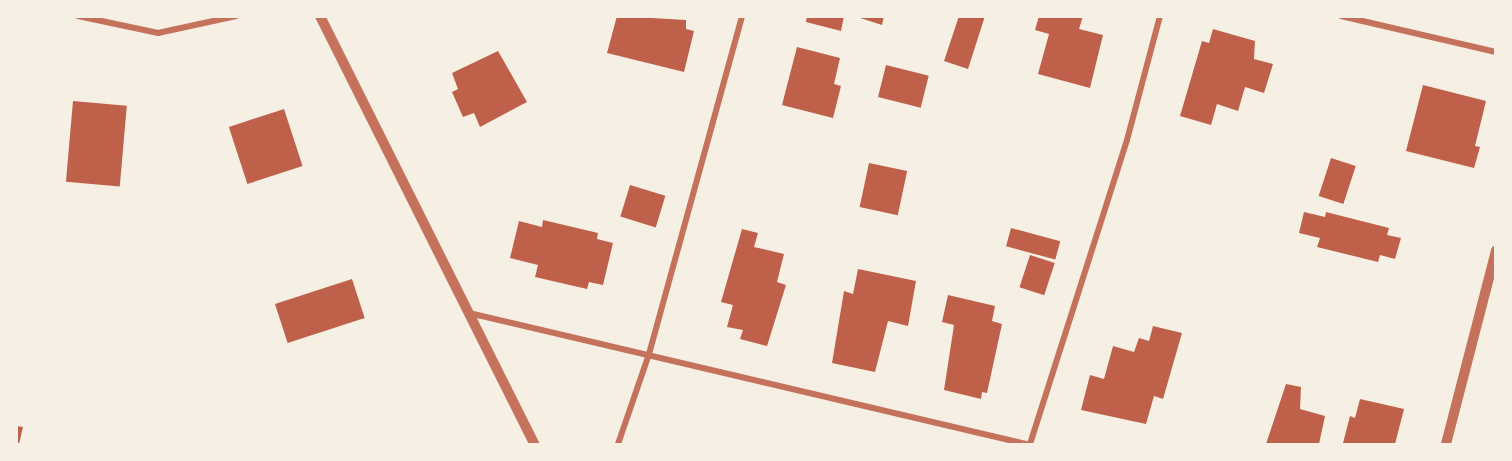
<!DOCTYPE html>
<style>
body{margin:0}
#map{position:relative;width:1512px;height:461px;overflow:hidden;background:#f6efe4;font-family:Poppins,sans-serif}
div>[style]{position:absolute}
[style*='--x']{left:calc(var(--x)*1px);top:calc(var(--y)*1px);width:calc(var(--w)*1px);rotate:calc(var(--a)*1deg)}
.building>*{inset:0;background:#bf614a;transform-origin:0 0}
.minor>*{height:6px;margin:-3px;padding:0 3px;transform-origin:3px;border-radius:3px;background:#c5725c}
.tertiary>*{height:10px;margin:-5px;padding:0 5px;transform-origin:5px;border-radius:5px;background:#c5725c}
span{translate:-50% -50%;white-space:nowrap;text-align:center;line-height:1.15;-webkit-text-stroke:5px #f6efe4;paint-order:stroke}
.frame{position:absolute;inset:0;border:18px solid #f6efe4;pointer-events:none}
</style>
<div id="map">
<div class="building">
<i style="clip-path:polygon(617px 16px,686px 20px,686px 29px,694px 31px,684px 72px,607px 53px)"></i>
<i style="clip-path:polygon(807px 16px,844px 16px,841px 31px,806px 22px)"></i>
<i style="clip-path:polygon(854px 16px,884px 16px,882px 25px)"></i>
<i style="clip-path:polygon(959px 16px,985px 16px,968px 69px,944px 61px)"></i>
<i style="clip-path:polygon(1039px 16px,1083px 16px,1079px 29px,1103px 35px,1090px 88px,1038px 74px,1049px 34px,1035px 30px)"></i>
<i style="clip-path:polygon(1213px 29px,1255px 41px,1254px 59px,1273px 64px,1264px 93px,1245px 87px,1238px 111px,1217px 104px,1211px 125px,1180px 116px,1202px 41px,1209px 43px)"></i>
<i style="clip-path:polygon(797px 47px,840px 58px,834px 84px,841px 86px,833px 118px,782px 105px)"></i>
<i style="clip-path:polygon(498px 51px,527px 102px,480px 127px,474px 113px,463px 117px,452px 92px,458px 89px,452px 73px)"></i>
<i style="left:886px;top:65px;width:44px;height:33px;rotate:14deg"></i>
<i style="clip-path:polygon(1423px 85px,1486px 101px,1475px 146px,1480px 147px,1474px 168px,1406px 151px)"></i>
<i style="left:73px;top:101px;width:54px;height:81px;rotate:5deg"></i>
<i style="left:284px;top:109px;width:60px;height:58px;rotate:72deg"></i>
<i style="left:1331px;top:158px;width:26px;height:40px;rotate:18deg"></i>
<i style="left:869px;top:163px;width:39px;height:45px;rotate:12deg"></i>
<i style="left:630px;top:185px;width:37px;height:33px;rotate:17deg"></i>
<i style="clip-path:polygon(1304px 212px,1325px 217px,1326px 212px,1389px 228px,1387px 235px,1401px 238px,1395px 259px,1380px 255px,1378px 262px,1317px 247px,1320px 238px,1299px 233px)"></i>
<i style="clip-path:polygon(543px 220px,598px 233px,597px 239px,613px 243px,603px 285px,589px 282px,587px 289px,535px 277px,538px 265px,510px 258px,519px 221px,542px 227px)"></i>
<i style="left:1011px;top:228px;width:51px;height:19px;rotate:15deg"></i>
<i style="clip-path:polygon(742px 229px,758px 233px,754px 247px,784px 254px,777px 282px,786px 285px,767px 346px,740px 339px,743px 330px,727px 327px,733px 305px,721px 302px)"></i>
<i style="left:1030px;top:255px;width:26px;height:34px;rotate:18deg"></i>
<i style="clip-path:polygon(858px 269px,916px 281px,908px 326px,888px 321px,875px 372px,832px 363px,844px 291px,853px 294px)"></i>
<i style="left:352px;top:279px;width:41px;height:81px;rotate:72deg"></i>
<i style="clip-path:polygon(948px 295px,995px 306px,992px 321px,1002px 324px,987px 393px,982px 392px,981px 399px,944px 390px,954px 325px,942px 322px)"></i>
<i style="clip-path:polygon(1153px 326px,1182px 333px,1163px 399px,1154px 396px,1146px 424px,1081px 410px,1090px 375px,1104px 379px,1113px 346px,1134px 352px,1139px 338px,1149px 341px)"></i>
<i style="clip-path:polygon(1286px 384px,1301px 387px,1300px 409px,1325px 416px,1319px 444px,1266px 444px)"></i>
<i style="clip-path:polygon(1360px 399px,1404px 409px,1395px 444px,1343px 443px,1350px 416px,1355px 418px)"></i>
<i style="clip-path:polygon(16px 426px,23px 427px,19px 444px,16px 444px)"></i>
</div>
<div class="minor">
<i style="--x:78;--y:16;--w:82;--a:12"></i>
<i style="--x:158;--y:33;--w:80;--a:-12.3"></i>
<i style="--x:1341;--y:16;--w:159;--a:13.1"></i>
<i style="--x:469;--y:313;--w:572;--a:13.23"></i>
<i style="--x:618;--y:444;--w:95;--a:-71"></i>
<i style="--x:649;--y:354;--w:351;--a:-74.6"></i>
<i style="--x:1030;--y:444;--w:319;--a:-72.3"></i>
<i style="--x:1127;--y:140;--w:128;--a:-75.1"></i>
</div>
<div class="tertiary">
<i style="--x:320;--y:16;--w:479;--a:63.4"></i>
<i style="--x:1446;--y:444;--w:200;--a:-75.5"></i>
</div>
<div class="frame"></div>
</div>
